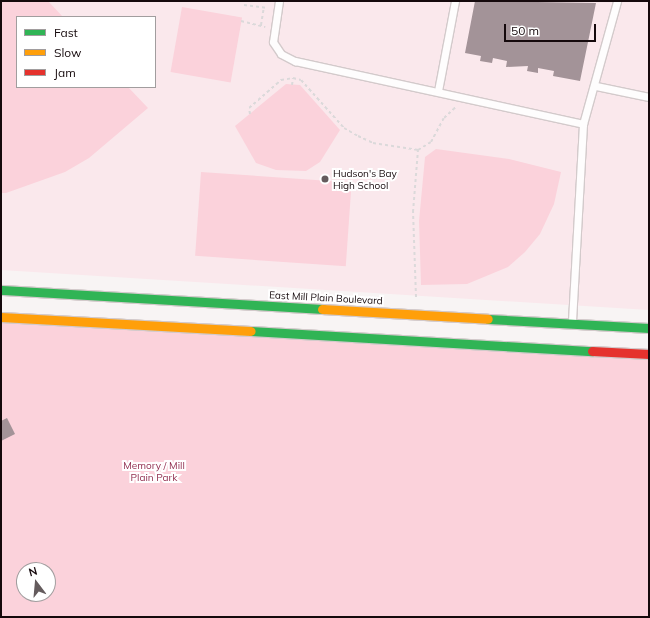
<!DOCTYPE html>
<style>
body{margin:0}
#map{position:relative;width:650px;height:618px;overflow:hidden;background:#f8f4f4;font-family:Mulish,sans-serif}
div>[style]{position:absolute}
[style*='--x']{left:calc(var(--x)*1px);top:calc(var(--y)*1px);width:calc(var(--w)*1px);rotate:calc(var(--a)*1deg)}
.built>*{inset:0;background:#fae8ec}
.green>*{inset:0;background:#fbd2db;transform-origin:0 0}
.building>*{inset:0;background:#a39398}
.path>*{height:2px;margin-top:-1px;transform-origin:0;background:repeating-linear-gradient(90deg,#dbd9da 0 3px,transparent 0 6px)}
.roads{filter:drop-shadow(1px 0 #d3cacb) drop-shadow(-1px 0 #d3cacb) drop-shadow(0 1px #d3cacb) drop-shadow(0 -1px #d3cacb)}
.lane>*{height:7px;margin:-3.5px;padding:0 3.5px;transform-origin:3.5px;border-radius:3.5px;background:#fefdfd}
.fast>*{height:9px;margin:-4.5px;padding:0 4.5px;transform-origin:4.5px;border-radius:4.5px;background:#30b455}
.slow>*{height:9px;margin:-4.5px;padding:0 4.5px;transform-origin:4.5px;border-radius:4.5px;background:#ff9f0a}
.jam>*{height:9px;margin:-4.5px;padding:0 4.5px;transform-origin:4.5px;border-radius:4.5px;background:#e5322d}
.dots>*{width:11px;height:11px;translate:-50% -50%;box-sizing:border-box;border:2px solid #fff;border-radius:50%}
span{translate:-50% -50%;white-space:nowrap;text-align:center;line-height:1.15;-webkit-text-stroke:4px #fff;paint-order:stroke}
.poi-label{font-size:10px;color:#15090c}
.left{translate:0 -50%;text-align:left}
.street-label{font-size:10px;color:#15090c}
.park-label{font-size:10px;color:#912e4f}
.frame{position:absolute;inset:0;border:2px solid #15090c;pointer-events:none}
.legend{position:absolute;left:16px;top:16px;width:140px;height:72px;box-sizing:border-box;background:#fff;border:1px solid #a19d9e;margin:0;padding:5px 7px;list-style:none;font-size:12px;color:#15090c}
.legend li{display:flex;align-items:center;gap:8px;height:20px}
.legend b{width:20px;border:1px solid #a19d9e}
.north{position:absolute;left:16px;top:562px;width:40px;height:40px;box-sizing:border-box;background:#fff;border:1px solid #a19d9e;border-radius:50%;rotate:344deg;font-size:11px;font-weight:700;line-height:16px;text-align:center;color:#15090c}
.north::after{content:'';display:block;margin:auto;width:14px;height:18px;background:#645b5d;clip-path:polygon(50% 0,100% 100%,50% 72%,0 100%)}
.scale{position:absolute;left:504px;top:24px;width:92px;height:18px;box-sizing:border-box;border:2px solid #15090c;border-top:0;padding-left:5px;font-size:12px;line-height:14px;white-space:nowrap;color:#15090c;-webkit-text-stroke:3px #fff;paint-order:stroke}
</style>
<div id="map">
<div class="built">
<i style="clip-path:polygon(evenodd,1px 1px,649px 1px,649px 310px,1px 270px,1px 1px,17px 17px,155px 17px,155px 87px,17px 87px,17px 17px)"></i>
</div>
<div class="green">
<i style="clip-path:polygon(1px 1px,48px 1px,63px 17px,17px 17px,17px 87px,128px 87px,148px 108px,89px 158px,65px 172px,6px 193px,1px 193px)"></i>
<i style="left:182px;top:7px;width:61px;height:66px;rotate:10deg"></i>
<i style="clip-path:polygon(286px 84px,300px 85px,340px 130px,320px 162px,306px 171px,276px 170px,256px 163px,235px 126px)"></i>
<i style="clip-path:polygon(436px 149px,509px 159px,561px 172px,554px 204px,540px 234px,525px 252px,508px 267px,467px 284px,421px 285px,419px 221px,425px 157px)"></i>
<i style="left:201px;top:172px;width:151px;height:84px;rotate:4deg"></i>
<i style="clip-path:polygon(evenodd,1px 317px,649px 354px,649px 617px,1px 617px,1px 317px,24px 570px,48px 570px,48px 594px,24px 594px,24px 570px)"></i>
</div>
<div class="building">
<i style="clip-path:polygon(475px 1px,596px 3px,580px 81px,553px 76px,554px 71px,538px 68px,538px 73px,527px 71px,528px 66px,506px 67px,507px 61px,493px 58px,492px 63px,480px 61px,481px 56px,465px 53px)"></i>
<i style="clip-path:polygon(7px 418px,15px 434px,1px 441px,1px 421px)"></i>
</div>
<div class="path">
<i style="--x:244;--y:5;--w:24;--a:7"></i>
<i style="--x:241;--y:21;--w:25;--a:14"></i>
<i style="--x:261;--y:25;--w:18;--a:-81"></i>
<i style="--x:292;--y:85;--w:7;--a:-82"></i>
<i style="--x:293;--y:78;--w:8;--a:14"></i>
<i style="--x:301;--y:80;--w:64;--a:48.1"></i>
<i style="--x:344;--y:128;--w:16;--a:30"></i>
<i style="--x:358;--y:136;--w:17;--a:25"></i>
<i style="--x:373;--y:143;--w:46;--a:8.8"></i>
<i style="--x:250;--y:114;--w:6;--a:-99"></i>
<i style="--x:249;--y:108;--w:43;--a:-41.2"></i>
<i style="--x:281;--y:80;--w:12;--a:-9"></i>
<i style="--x:416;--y:297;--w:85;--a:-92"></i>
<i style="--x:413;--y:212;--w:62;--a:-85.4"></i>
<i style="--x:418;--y:150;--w:15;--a:-32"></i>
<i style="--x:431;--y:142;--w:27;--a:-62"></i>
<i style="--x:444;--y:118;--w:16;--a:-43"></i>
</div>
<div class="roads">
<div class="lane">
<i style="--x:279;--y:1;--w:41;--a:98.3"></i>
<i style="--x:273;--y:42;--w:14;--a:56"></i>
<i style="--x:281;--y:54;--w:16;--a:27"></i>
<i style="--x:295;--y:61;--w:295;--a:12.3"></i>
<i style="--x:596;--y:86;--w:54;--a:11.7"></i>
<i style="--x:438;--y:91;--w:92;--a:-79.3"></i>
<i style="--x:572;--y:321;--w:197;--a:-86.8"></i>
<i style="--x:583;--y:124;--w:128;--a:-74.5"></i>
</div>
<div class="fast">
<i style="--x:1;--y:290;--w:322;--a:3.4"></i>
<i style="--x:488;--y:319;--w:161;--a:3.2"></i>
<i style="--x:251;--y:331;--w:342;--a:3.4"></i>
</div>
<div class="slow">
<i style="--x:322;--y:309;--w:166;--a:3.4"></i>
<i style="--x:1;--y:317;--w:250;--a:3.2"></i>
</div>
<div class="jam">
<i style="--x:592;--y:351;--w:57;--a:3"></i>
</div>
</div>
<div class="dots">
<i style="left:325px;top:179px;background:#645b5d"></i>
</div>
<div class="poi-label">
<span class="left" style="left:333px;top:179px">Hudson's Bay<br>High School</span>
</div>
<div class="street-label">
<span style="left:326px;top:298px;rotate:3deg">East Mill Plain Boulevard</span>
</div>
<div class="park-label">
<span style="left:154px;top:471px">Memory / Mill<br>Plain Park</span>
</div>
<div class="frame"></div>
<ul class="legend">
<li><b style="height:5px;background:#30b455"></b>Fast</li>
<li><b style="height:5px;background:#ff9f0a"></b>Slow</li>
<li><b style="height:5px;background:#e5322d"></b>Jam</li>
</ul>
<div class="north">N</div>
<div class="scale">50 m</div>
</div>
